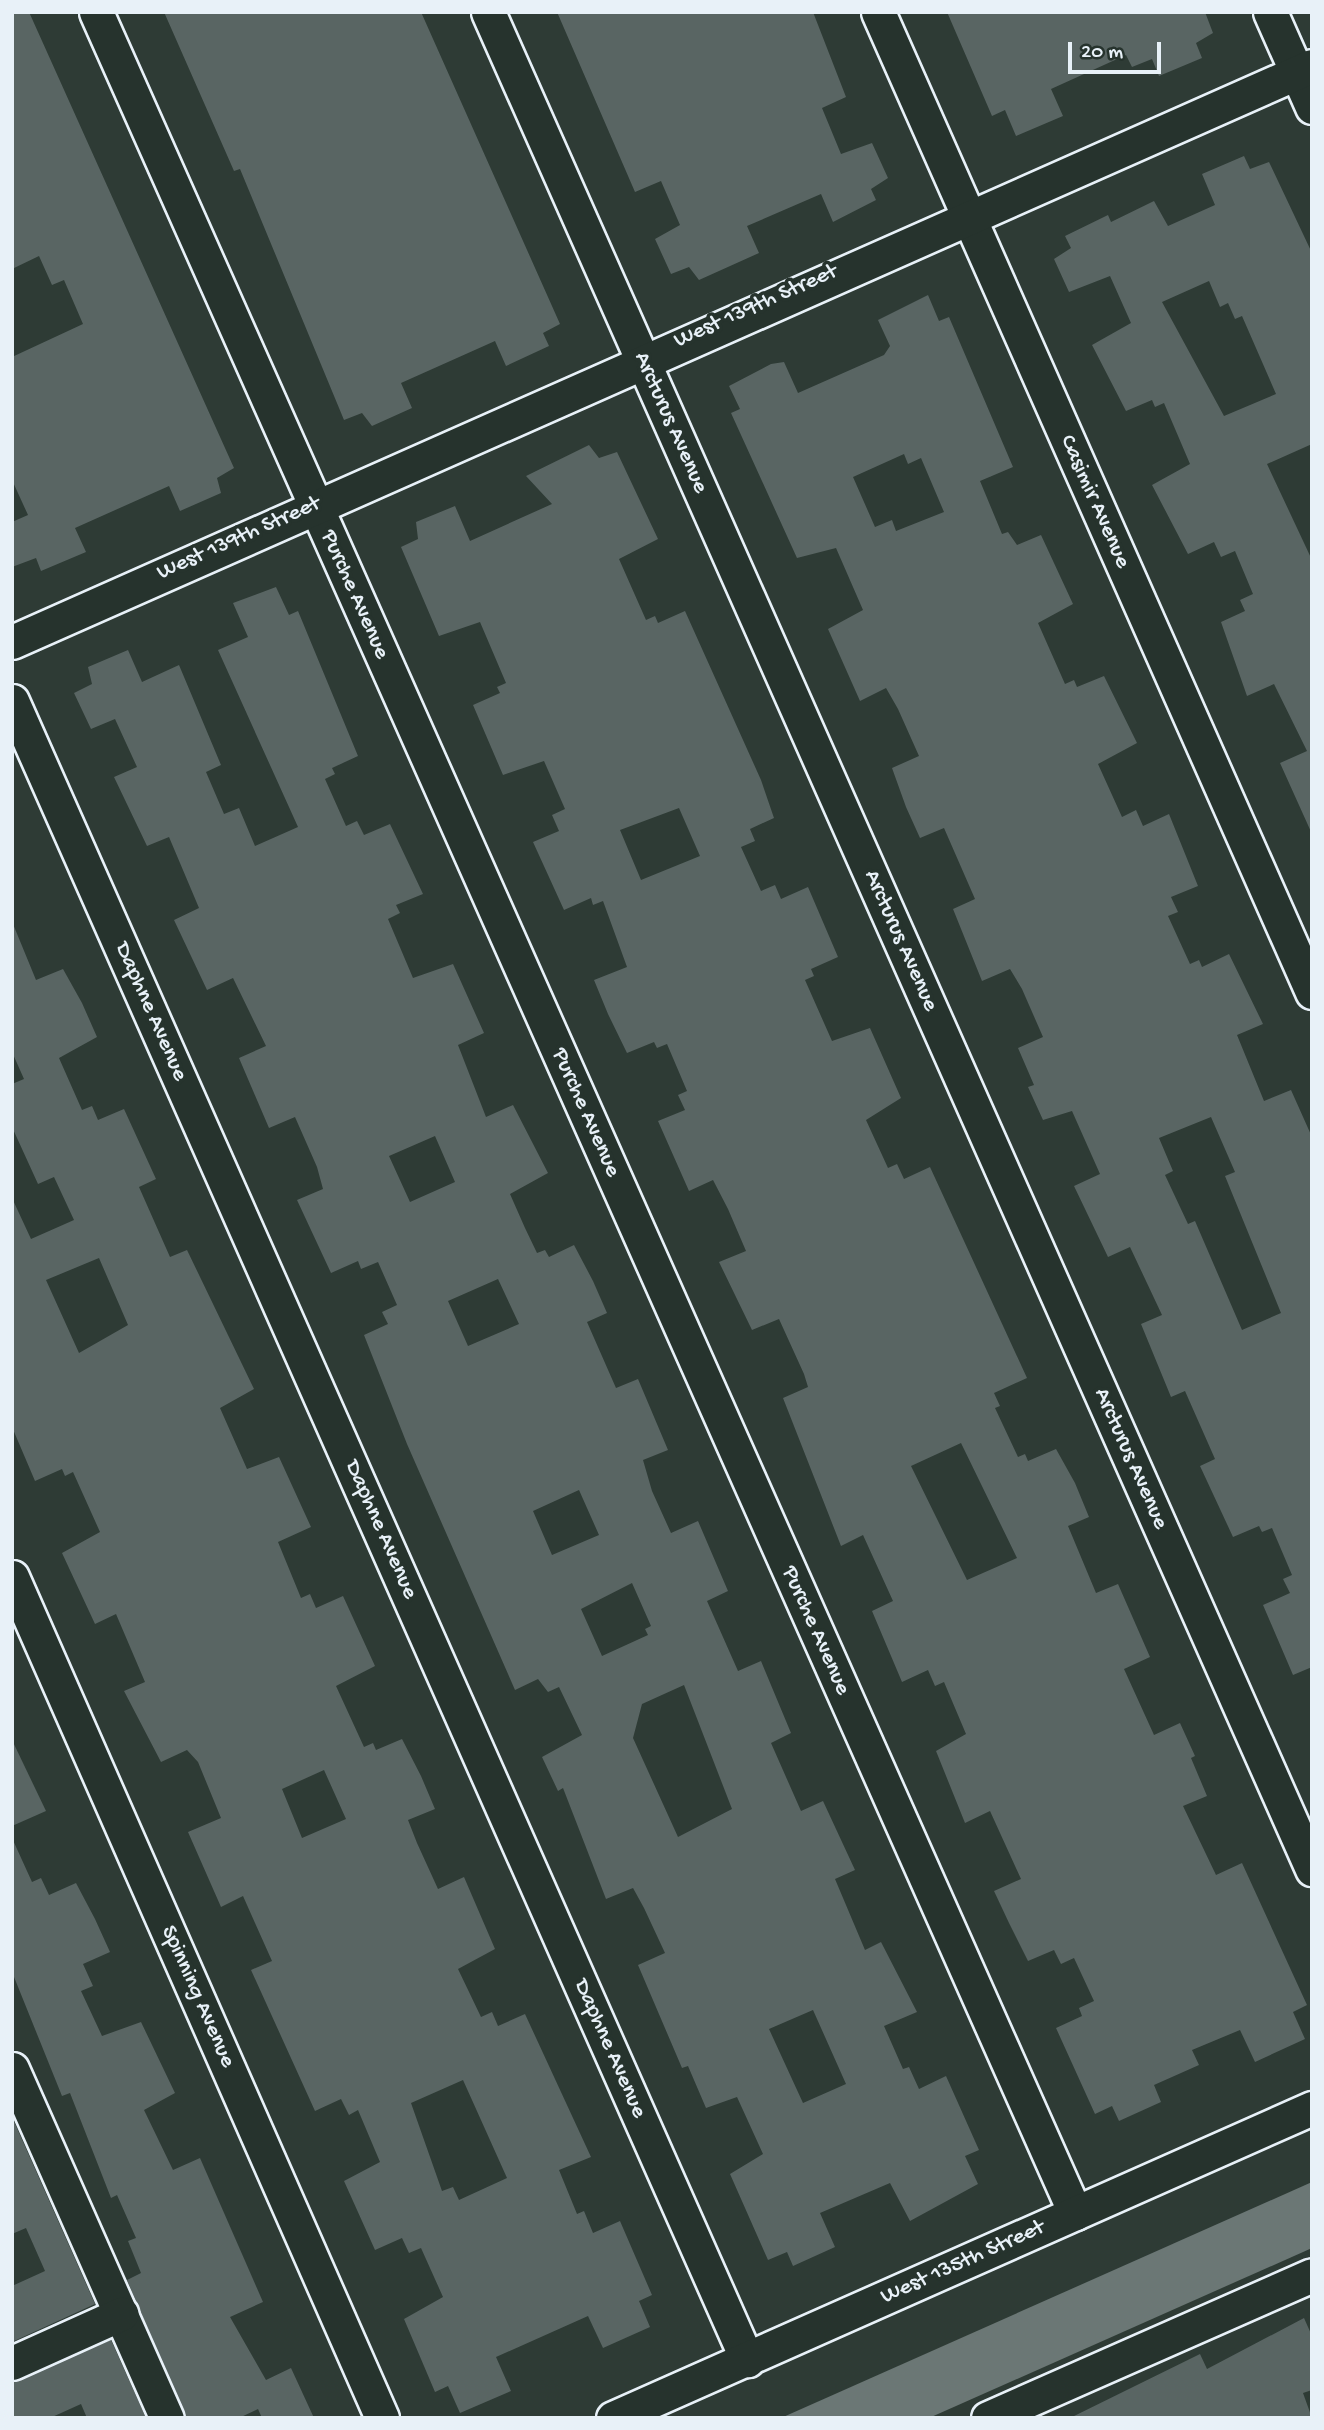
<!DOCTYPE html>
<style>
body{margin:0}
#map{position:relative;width:1324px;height:2430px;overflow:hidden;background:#2e3b35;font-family:"Gochi Hand",sans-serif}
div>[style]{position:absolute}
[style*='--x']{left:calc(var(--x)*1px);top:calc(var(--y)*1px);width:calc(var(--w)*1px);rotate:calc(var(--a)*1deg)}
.water>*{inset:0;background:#6b7775}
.building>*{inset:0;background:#596563}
.roads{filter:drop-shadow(2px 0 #e8f1f8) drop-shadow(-2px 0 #e8f1f8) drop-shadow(0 2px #e8f1f8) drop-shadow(0 -2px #e8f1f8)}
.minor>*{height:33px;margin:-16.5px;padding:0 16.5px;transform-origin:16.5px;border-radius:16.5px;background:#26332d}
span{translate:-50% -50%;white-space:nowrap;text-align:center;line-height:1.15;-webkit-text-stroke:7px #26332d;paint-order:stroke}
.street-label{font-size:23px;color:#e8f1f8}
.frame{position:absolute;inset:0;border:14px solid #e8f1f8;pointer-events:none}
.scale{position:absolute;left:1068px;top:42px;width:93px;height:32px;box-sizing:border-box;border:4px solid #e8f1f8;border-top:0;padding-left:9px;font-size:21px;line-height:24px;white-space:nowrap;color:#e8f1f8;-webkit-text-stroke:5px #26332d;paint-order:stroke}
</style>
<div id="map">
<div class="water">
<i style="clip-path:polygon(1312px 2182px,1312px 2248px,929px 2418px,781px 2418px)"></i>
</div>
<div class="building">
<i style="clip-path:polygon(12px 12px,29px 12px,234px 468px,217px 478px,221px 493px,180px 511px,169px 486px,75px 528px,86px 552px,41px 571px,36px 558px,12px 567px,12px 522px,28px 515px,12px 480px,12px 357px,83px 324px,64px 280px,52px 285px,39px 256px,12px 269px)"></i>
<i style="clip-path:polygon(164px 12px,421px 12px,560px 324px,543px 333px,549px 346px,506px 366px,495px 341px,401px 383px,412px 408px,372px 426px,362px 413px,344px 420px,240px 169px,234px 171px)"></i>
<i style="clip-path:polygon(557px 12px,813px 12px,846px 97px,822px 108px,841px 154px,872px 143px,888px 178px,871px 189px,876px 200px,833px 222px,821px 194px,747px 226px,759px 253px,699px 280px,689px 267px,671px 274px,655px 239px,680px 225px,661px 181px,635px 192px)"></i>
<i style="clip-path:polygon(947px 12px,1205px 12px,1213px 33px,1196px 43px,1202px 58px,1159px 76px,1152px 59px,1132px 67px,1126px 55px,1051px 89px,1063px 116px,1016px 136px,1005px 110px,992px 116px)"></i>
<i style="clip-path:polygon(evenodd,1244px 156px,1250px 169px,1269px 162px,1312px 253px,1312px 444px,1267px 464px,1312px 560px,1312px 834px,1280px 763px,1307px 751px,1274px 684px,1247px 696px,1221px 622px,1245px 611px,1240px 600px,1253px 594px,1235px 551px,1221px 557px,1214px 542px,1188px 554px,1152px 485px,1190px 464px,1164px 403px,1155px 407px,1152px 400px,1126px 411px,1092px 345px,1131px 323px,1110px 276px,1069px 292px,1054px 259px,1071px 248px,1065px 236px,1108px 215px,1111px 222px,1154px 201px,1168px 226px,1215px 205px,1202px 174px,1244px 156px,1209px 281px,1220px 307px,1228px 303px,1235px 319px,1242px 316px,1276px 394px,1224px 416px,1162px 302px,1209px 281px)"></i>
<i style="clip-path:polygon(evenodd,928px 295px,939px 321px,949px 317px,1013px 467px,980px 481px,1002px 534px,1008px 532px,1017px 545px,1041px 535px,1073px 604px,1038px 623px,1065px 684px,1074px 680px,1077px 687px,1104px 676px,1137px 743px,1098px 764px,1122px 817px,1136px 810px,1143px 826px,1169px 814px,1198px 886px,1171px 897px,1178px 912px,1168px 916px,1190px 964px,1199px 960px,1202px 967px,1229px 954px,1263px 1024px,1237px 1035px,1264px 1101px,1291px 1090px,1312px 1137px,1312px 1667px,1293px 1675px,1263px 1605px,1290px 1593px,1283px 1579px,1292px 1575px,1272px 1528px,1262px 1532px,1259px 1526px,1233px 1537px,1200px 1466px,1215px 1459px,1185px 1391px,1171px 1397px,1141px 1324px,1162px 1315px,1130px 1247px,1108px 1257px,1074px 1186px,1100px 1174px,1072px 1111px,1043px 1120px,1028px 1087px,1034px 1085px,1018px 1048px,1043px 1037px,1022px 989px,1010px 969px,982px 981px,953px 909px,975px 899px,944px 828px,920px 838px,906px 807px,892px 768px,919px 756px,898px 709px,886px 688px,860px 701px,828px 629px,863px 610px,836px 548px,797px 558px,731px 413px,740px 409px,729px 386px,771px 364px,784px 362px,798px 393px,884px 355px,890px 346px,878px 320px,928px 295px,904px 454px,908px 464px,921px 458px,944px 512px,896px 531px,892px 520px,875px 527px,853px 477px,904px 454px,928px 295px,1211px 1117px,1235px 1172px,1225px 1176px,1281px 1313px,1242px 1330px,1195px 1221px,1188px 1224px,1165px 1175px,1173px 1171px,1159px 1138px,1211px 1117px)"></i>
<i style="clip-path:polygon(evenodd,589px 445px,599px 458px,617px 452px,658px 539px,619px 559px,646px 620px,655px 616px,658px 623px,685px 611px,761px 780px,774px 818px,750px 829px,755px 841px,741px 847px,761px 891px,775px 885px,781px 899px,808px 887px,838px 957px,811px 969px,814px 976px,805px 980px,832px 1041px,870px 1028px,901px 1098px,866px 1120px,888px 1168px,897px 1164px,904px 1179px,930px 1167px,1027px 1378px,994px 1393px,1000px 1406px,995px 1408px,1018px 1457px,1025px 1454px,1028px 1461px,1056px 1449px,1075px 1483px,1089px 1517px,1068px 1526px,1096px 1593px,1118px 1584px,1150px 1657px,1124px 1669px,1154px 1735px,1180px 1723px,1195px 1756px,1191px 1758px,1207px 1796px,1183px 1806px,1216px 1875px,1242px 1863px,1307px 2005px,1293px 2012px,1305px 2039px,1255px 2062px,1240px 2030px,1192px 2050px,1199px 2065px,1154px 2085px,1161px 2102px,1119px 2121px,1112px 2106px,1095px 2114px,1056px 2028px,1082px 2016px,1079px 2008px,1094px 2001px,1074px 1958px,1061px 1964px,1054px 1950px,1028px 1961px,1009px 1923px,994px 1891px,1021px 1879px,990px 1811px,965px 1823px,936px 1751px,966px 1734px,944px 1682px,935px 1686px,928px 1670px,902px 1682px,872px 1611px,893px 1601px,863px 1535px,841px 1546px,783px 1398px,808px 1387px,804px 1374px,779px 1319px,752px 1330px,719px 1262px,746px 1251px,728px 1209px,713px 1180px,689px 1191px,658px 1121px,685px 1110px,678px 1095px,687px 1091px,667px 1044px,657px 1048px,654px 1042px,627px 1053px,608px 1014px,594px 980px,627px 967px,603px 901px,593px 905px,591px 898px,564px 910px,533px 842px,559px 831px,552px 815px,565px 809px,544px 761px,503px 775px,473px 705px,500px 693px,497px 687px,506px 683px,480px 622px,439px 636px,401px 547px,418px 539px,416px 522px,455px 506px,470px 541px,552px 504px,526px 476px,589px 445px,679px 808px,700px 856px,641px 880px,620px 830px,679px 808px,589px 445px,961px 1443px,1017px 1558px,967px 1580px,911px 1466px,961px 1443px)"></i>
<i style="clip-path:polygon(evenodd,276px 587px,289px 615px,298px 611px,358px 756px,332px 768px,335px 774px,325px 779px,346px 826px,357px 821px,364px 835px,390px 824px,423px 894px,396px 905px,400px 913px,388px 919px,413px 978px,453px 964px,484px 1033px,458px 1045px,486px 1117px,513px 1105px,548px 1173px,510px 1194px,525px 1228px,537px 1253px,545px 1250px,549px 1257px,574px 1245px,593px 1281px,607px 1313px,587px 1322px,616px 1388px,638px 1379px,668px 1450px,643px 1460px,652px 1491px,671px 1533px,698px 1521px,728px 1591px,707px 1601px,738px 1671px,761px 1661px,791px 1733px,771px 1743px,801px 1811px,823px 1801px,855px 1870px,835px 1879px,865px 1950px,881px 1942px,917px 2012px,884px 2026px,903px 2069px,909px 2067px,919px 2089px,946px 2076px,979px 2150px,965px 2156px,978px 2184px,910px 2221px,890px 2183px,820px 2213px,835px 2247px,793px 2266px,787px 2252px,768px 2260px,730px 2174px,763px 2154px,737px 2097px,706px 2108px,688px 2066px,682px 2068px,638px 1965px,665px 1953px,644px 1908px,633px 1888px,606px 1899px,563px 1788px,558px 1791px,542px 1757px,582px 1735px,559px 1687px,548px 1692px,538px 1679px,515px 1690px,407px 1444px,364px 1335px,388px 1324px,382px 1312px,397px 1305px,378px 1262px,361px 1269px,358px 1261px,331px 1273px,297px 1200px,323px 1189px,317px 1167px,295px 1117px,269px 1128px,239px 1058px,266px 1046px,233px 978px,207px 990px,174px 920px,199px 908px,169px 837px,147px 846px,114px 777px,137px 767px,115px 719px,91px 729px,74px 693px,92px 684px,88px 667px,128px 650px,142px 682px,179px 665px,221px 765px,206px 772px,224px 814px,239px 808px,255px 846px,298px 827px,218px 650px,248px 637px,233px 603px,276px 587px,435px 1136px,455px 1182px,410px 1202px,389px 1156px,435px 1136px,276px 587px,498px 1279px,519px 1324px,468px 1346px,448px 1301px,498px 1279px,276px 587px,579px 1490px,599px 1535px,552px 1555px,533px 1511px,579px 1490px,276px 587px,632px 1583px,651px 1626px,645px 1629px,648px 1635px,602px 1656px,581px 1609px,632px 1583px,276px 587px,684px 1685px,732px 1809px,678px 1837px,633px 1738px,642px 1704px,684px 1685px,276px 587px,813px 2010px,846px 2084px,803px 2103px,769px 2029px,813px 2010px)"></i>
<i style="clip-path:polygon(evenodd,13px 924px,36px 980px,63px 969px,82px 1003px,97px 1037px,59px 1058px,82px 1110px,92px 1106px,98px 1120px,124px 1109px,156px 1179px,139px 1187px,170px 1257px,187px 1250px,254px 1389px,220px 1408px,247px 1469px,279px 1457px,311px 1527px,278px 1542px,301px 1598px,310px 1594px,316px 1608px,343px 1596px,375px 1666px,336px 1686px,364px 1747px,373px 1743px,376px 1750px,402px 1739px,421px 1776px,435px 1809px,408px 1820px,417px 1843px,438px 1889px,464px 1877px,495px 1949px,458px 1969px,481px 2017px,492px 2012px,498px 2026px,525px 2014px,591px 2157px,559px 2170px,577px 2214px,584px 2211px,593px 2233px,620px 2221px,652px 2295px,639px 2301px,650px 2327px,603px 2348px,588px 2316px,496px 2357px,511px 2391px,460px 2413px,448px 2386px,435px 2392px,404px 2319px,443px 2297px,421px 2248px,409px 2253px,402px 2238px,375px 2250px,344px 2181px,380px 2162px,358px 2110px,349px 2115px,341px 2099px,315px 2111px,251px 1970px,272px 1961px,243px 1896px,221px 1907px,188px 1832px,221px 1818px,198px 1762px,187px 1750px,161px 1762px,124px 1691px,145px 1682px,116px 1614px,95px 1624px,62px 1553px,100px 1532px,73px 1472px,65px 1476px,62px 1469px,35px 1481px,12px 1427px,12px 1198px,31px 1239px,74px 1220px,54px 1177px,38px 1184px,12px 1127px,12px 1084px,24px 1079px,12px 1052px,13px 924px,99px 1258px,128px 1325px,79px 1353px,46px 1280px,99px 1258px,13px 924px,324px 1770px,346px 1819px,302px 1838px,282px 1789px,324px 1770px,13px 924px,463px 2080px,507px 2178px,459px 2200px,453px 2187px,442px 2191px,411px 2103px,463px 2080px)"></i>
<i style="clip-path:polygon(12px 1740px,46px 1811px,12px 1826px)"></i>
<i style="clip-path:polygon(12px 1838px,32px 1882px,41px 1878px,49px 1895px,76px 1883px,95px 1919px,110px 1952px,83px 1964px,93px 1986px,81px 1991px,102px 2036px,141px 2022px,175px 2093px,144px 2110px,173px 2170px,200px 2158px,263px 2302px,230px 2317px,266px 2380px,291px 2368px,314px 2418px,262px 2418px,258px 2409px,239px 2418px,186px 2418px,127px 2280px,141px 2273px,128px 2241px,136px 2238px,117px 2195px,111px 2198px,70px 2093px,62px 2096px,12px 1972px)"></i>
<i style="clip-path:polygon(12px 2117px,95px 2304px,12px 2342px,12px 2286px,45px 2271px,26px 2228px,12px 2234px)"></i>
<i style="clip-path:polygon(1304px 2318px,1312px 2336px,1312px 2390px,1303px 2393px,1312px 2418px,1070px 2418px,1200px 2354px,1207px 2369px)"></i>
<i style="clip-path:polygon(111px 2340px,146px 2418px,87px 2418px,81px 2404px,50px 2418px,12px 2418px,12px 2382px)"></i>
</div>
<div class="roads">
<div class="minor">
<i style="--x:96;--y:12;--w:2409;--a:66.02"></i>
<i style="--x:488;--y:12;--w:2032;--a:66.07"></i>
<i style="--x:878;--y:12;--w:1072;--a:66.11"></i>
<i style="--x:1270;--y:12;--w:104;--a:66.1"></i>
<i style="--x:12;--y:642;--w:1422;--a:-23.9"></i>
<i style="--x:12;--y:701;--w:1815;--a:66.1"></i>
<i style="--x:12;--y:1577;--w:919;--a:66.25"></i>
<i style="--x:12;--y:2069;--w:382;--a:66.1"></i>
<i style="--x:12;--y:2363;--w:120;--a:-24.2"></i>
<i style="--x:613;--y:2418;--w:765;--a:-23.92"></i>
<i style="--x:988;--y:2418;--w:354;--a:-23.8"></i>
</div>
</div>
<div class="street-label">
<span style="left:756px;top:307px;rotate:-24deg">West 139th Street</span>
<span style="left:670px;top:423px;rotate:66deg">Arcturus Avenue</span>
<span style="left:1094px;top:502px;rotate:66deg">Casimir Avenue</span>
<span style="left:239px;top:539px;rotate:-24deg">West 139th Street</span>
<span style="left:354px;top:595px;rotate:66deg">Purche Avenue</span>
<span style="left:900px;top:941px;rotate:66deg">Arcturus Avenue</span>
<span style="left:150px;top:1012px;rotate:66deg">Daphne Avenue</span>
<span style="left:585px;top:1113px;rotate:66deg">Purche Avenue</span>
<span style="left:1130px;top:1459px;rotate:66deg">Arcturus Avenue</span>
<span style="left:380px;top:1530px;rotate:66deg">Daphne Avenue</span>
<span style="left:815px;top:1631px;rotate:66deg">Purche Avenue</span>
<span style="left:197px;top:1997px;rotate:66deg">Spinning Avenue</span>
<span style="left:609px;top:2049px;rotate:66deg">Daphne Avenue</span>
<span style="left:963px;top:2263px;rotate:-24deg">West 135th Street</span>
</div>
<div class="frame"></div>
<div class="scale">20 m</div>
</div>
